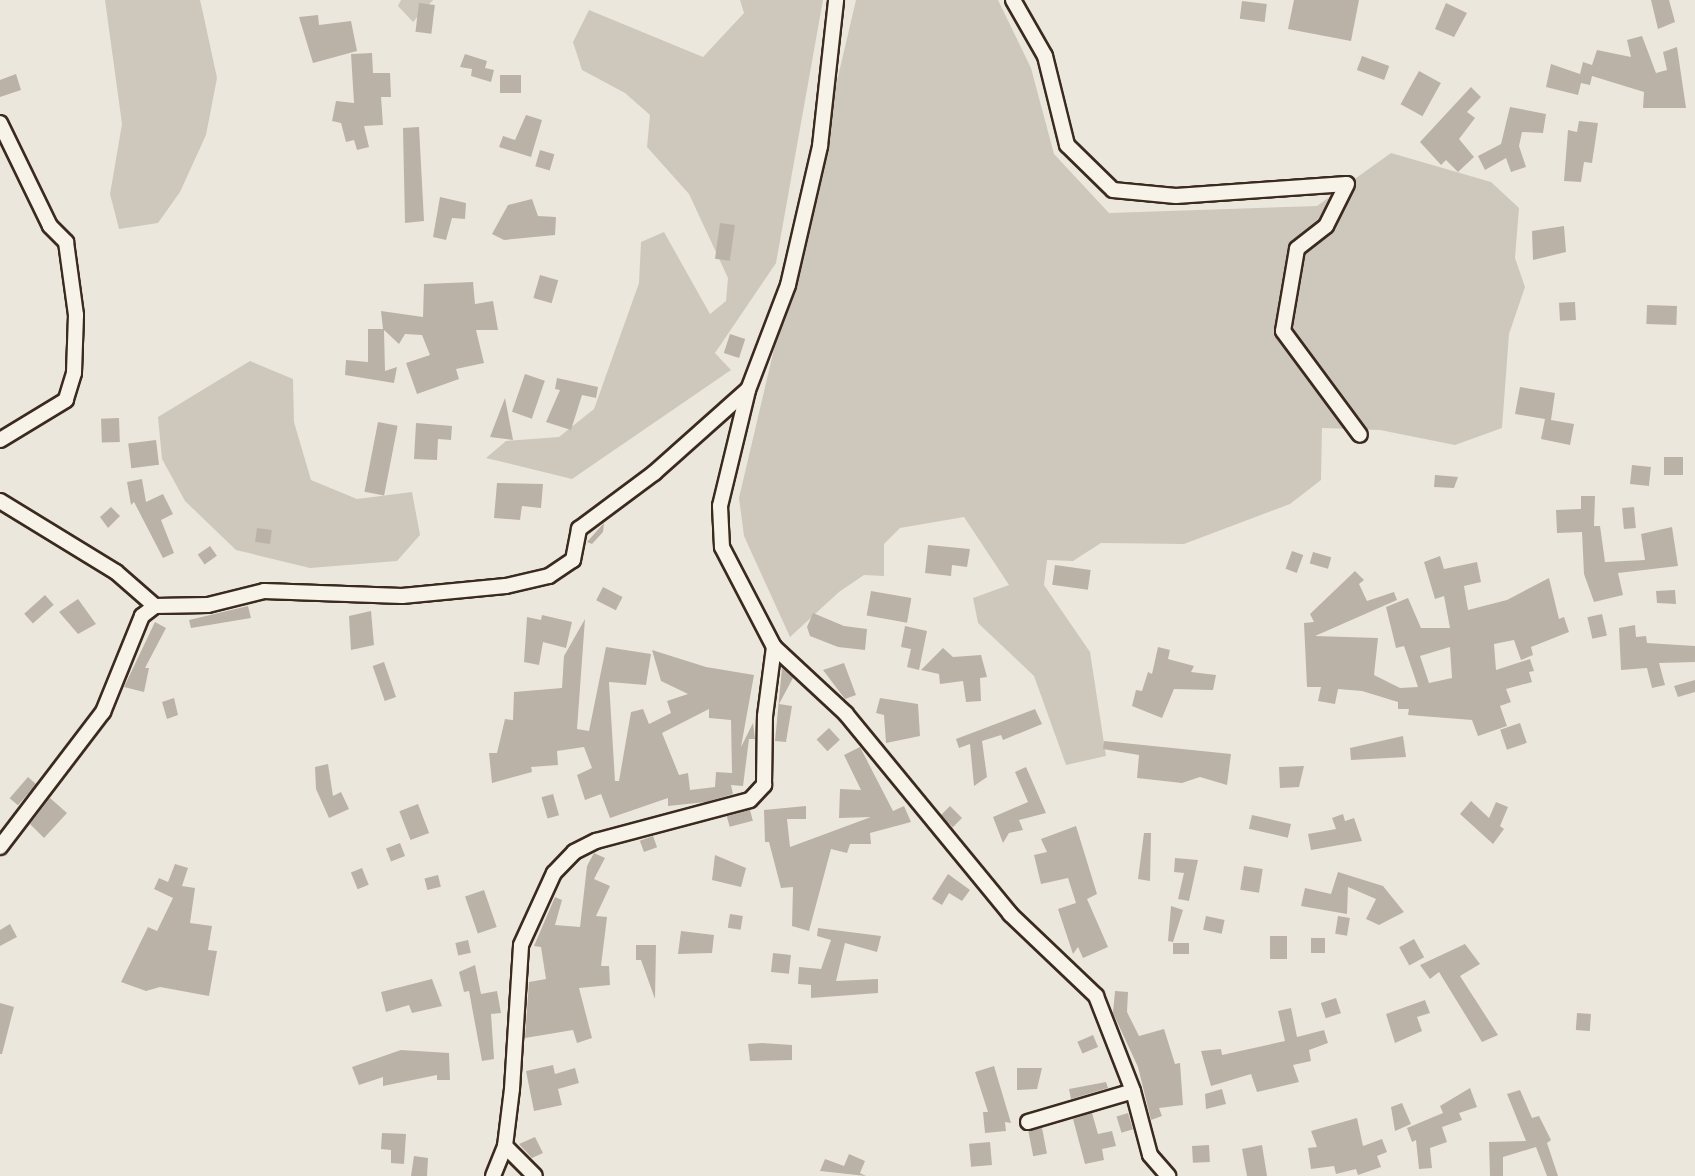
<!DOCTYPE html>
<style>
body{margin:0}
#map{position:relative;width:1695px;height:1176px;overflow:hidden;background:#ece7dc;font-family:"Architects Daughter",sans-serif}
div>[style]{position:absolute}
[style*='--x']{left:calc(var(--x)*1px);top:calc(var(--y)*1px);width:calc(var(--w)*1px);rotate:calc(var(--a)*1deg)}
.green>*{inset:0;background:#cec8bc}
.building>*{inset:0;background:#bab2a7;transform-origin:0 0}
.roads{filter:drop-shadow(2px 0 #3b2a1e) drop-shadow(-2px 0 #3b2a1e) drop-shadow(0 2px #3b2a1e) drop-shadow(0 -2px #3b2a1e)}
.minor>*{height:14px;margin:-7px;padding:0 7px;transform-origin:7px;border-radius:7px;background:#f7f3e8}
span{translate:-50% -50%;white-space:nowrap;text-align:center;line-height:1.15;-webkit-text-stroke:6px #f7f3e8;paint-order:stroke}
</style>
<div id="map">
<div class="green">
<i style="clip-path:polygon(105px 0,200px 0,203px 13px,217px 78px,206px 135px,180px 192px,158px 223px,119px 229px,110px 194px,122px 124px)"></i>
<i style="clip-path:polygon(401px 0,433px 0,413px 22px,398px 6px)"></i>
<i style="clip-path:polygon(740px 0,823px 0,776px 263px,715px 353px,731px 370px,572px 479px,486px 458px,506px 441px,559px 437px,594px 409px,639px 283px,641px 242px,664px 232px,710px 314px,726px 301px,728px 278px,689px 194px,647px 147px,650px 115px,625px 93px,582px 70px,573px 42px,589px 10px,703px 57px,744px 13px)"></i>
<i style="clip-path:polygon(856px 0,998px 0,1031px 68px,1054px 154px,1109px 213px,1317px 206px,1391px 153px,1491px 182px,1519px 208px,1515px 258px,1525px 287px,1509px 334px,1502px 428px,1455px 445px,1380px 430px,1322px 428px,1321px 480px,1290px 504px,1184px 544px,1101px 543px,1073px 561px,1047px 560px,1044px 585px,1090px 652px,1106px 756px,1066px 765px,1034px 676px,978px 623px,973px 598px,1009px 585px,964px 517px,900px 528px,884px 544px,884px 576px,864px 575px,839px 592px,790px 637px,744px 536px,739px 498px)"></i>
<i style="clip-path:polygon(250px 361px,293px 379px,294px 422px,311px 480px,357px 499px,412px 492px,420px 535px,397px 561px,310px 568px,236px 550px,185px 501px,162px 459px,158px 417px)"></i>
</div>
<div class="building">
<i style="clip-path:polygon(1294px 0,1359px 0,1351px 41px,1288px 29px)"></i>
<i style="clip-path:polygon(1651px 0,1669px 0,1675px 22px,1658px 29px)"></i>
<i style="left:1242px;top:1px;width:25px;height:18px;rotate:7deg"></i>
<i style="left:419px;top:3px;width:16px;height:29px;rotate:7deg"></i>
<i style="clip-path:polygon(1446px 3px,1467px 13px,1454px 37px,1435px 29px)"></i>
<i style="clip-path:polygon(318px 15px,319px 25px,351px 21px,357px 51px,313px 63px,299px 17px)"></i>
<i style="clip-path:polygon(1642px 36px,1656px 73px,1667px 70px,1663px 52px,1677px 47px,1686px 108px,1643px 108px,1644px 92px,1592px 76px,1590px 85px,1581px 83px,1578px 95px,1546px 87px,1551px 64px,1580px 74px,1583px 62px,1592px 65px,1597px 50px,1631px 57px,1627px 40px)"></i>
<i style="clip-path:polygon(372px 53px,373px 73px,390px 73px,391px 97px,381px 97px,383px 125px,364px 126px,369px 147px,357px 150px,354px 140px,346px 142px,341px 123px,332px 121px,336px 101px,354px 103px,351px 54px)"></i>
<i style="clip-path:polygon(465px 54px,487px 61px,485px 68px,494px 70px,491px 82px,471px 76px,472px 69px,460px 67px)"></i>
<i style="left:1362px;top:56px;width:29px;height:15px;rotate:20deg"></i>
<i style="left:1419px;top:71px;width:25px;height:38px;rotate:29deg"></i>
<i style="clip-path:polygon(16px 74px,21px 90px,0 97px,0 80px)"></i>
<i style="left:500px;top:75px;width:21px;height:18px"></i>
<i style="clip-path:polygon(1471px 87px,1481px 97px,1467px 112px,1475px 118px,1459px 139px,1474px 157px,1458px 172px,1446px 160px,1441px 165px,1420px 142px)"></i>
<i style="clip-path:polygon(1510px 107px,1546px 114px,1543px 133px,1522px 132px,1519px 146px,1526px 167px,1511px 172px,1506px 158px,1485px 170px,1478px 156px,1501px 144px)"></i>
<i style="clip-path:polygon(526px 115px,542px 120px,531px 157px,499px 147px,503px 136px,515px 140px)"></i>
<i style="clip-path:polygon(1579px 121px,1598px 123px,1592px 163px,1584px 162px,1581px 182px,1564px 181px,1568px 130px,1577px 132px)"></i>
<i style="clip-path:polygon(419px 127px,424px 221px,405px 223px,403px 128px)"></i>
<i style="left:540px;top:150px;width:15px;height:17px;rotate:16deg"></i>
<i style="clip-path:polygon(440px 197px,466px 203px,465px 219px,452px 218px,446px 240px,433px 237px)"></i>
<i style="clip-path:polygon(532px 199px,538px 216px,556px 217px,555px 235px,504px 240px,492px 234px,508px 205px)"></i>
<i style="left:720px;top:223px;width:15px;height:36px;rotate:8deg"></i>
<i style="clip-path:polygon(1564px 226px,1566px 252px,1533px 260px,1532px 231px)"></i>
<i style="left:540px;top:275px;width:19px;height:24px;rotate:16deg"></i>
<i style="clip-path:polygon(473px 282px,475px 304px,493px 301px,498px 330px,476px 330px,484px 363px,456px 369px,459px 379px,417px 394px,406px 363px,430px 355px,422px 335px,405px 334px,399px 344px,384px 330px,385px 371px,397px 367px,394px 383px,345px 375px,346px 360px,368px 362px,368px 329px,383px 329px,381px 311px,423px 317px,424px 284px)"></i>
<i style="left:1575px;top:302px;width:18px;height:16px;rotate:87deg"></i>
<i style="left:1647px;top:305px;width:30px;height:19px;rotate:2deg"></i>
<i style="left:730px;top:334px;width:16px;height:20px;rotate:18deg"></i>
<i style="left:525px;top:374px;width:21px;height:40px;rotate:19deg"></i>
<i style="clip-path:polygon(557px 378px,598px 387px,596px 398px,582px 395px,571px 430px,546px 422px,560px 390px,555px 389px)"></i>
<i style="clip-path:polygon(1520px 387px,1555px 393px,1551px 420px,1574px 424px,1570px 445px,1541px 439px,1545px 419px,1515px 414px)"></i>
<i style="clip-path:polygon(505px 398px,513px 440px,490px 437px)"></i>
<i style="left:119px;top:418px;width:24px;height:18px;rotate:88deg"></i>
<i style="left:378px;top:422px;width:20px;height:71px;rotate:11deg"></i>
<i style="clip-path:polygon(416px 423px,452px 426px,451px 440px,438px 439px,437px 460px,414px 459px)"></i>
<i style="left:156px;top:440px;width:25px;height:28px;rotate:83deg"></i>
<i style="left:1664px;top:457px;width:19px;height:18px"></i>
<i style="left:1632px;top:465px;width:19px;height:19px;rotate:6deg"></i>
<i style="clip-path:polygon(1435px 475px,1458px 477px,1454px 488px,1434px 487px)"></i>
<i style="clip-path:polygon(142px 479px,146px 502px,163px 494px,173px 514px,161px 520px,174px 553px,163px 558px,134px 502px,131px 505px,127px 482px)"></i>
<i style="clip-path:polygon(497px 483px,543px 484px,541px 508px,522px 506px,520px 520px,494px 518px)"></i>
<i style="clip-path:polygon(1581px 496px,1595px 496px,1594px 526px,1600px 526px,1605px 562px,1645px 560px,1641px 534px,1672px 527px,1678px 566px,1618px 573px,1623px 595px,1594px 602px,1584px 574px,1582px 532px,1557px 533px,1556px 510px,1581px 509px)"></i>
<i style="clip-path:polygon(111px 507px,120px 516px,108px 528px,100px 517px)"></i>
<i style="left:1634px;top:507px;width:21px;height:12px;rotate:85deg"></i>
<i style="clip-path:polygon(604px 523px,603px 532px,592px 544px,587px 542px)"></i>
<i style="left:257px;top:528px;width:15px;height:14px;rotate:8deg"></i>
<i style="clip-path:polygon(928px 545px,970px 549px,967px 567px,952px 565px,951px 576px,925px 573px)"></i>
<i style="left:210px;top:546px;width:12px;height:15px;rotate:55deg"></i>
<i style="left:1292px;top:551px;width:12px;height:19px;rotate:20deg"></i>
<i style="left:1313px;top:552px;width:19px;height:12px;rotate:16deg"></i>
<i style="clip-path:polygon(evenodd,1440px 556px,1444px 569px,1477px 562px,1481px 582px,1464px 586px,1468px 610px,1507px 600px,1549px 578px,1559px 619px,1564px 617px,1569px 632px,1531px 647px,1533px 655px,1521px 660px,1514px 640px,1494px 644px,1496px 670px,1530px 659px,1534px 671px,1529px 672px,1532px 682px,1506px 689px,1511px 702px,1500px 706px,1507px 726px,1478px 736px,1472px 720px,1408px 715px,1409px 709px,1398px 709px,1398px 702px,1362px 691px,1338px 689px,1335px 704px,1318px 701px,1321px 687px,1307px 687px,1304px 623px,1314px 622px,1310px 614px,1355px 571px,1364px 580px,1359px 584px,1367px 601px,1394px 592px,1397px 600px,1315px 636px,1378px 638px,1374px 675px,1400px 688px,1418px 687px,1404px 646px,1396px 648px,1386px 607px,1408px 598px,1421px 628px,1450px 628px,1444px 596px,1435px 599px,1424px 562px,1440px 556px,1450px 647px,1452px 678px,1429px 683px,1420px 656px,1450px 647px)"></i>
<i style="left:1055px;top:565px;width:36px;height:20px;rotate:8deg"></i>
<i style="left:603px;top:587px;width:22px;height:15px;rotate:27deg"></i>
<i style="clip-path:polygon(1675px 590px,1676px 604px,1657px 603px,1656px 591px)"></i>
<i style="left:871px;top:591px;width:41px;height:25px;rotate:10deg"></i>
<i style="left:45px;top:595px;width:13px;height:28px;rotate:48deg"></i>
<i style="clip-path:polygon(78px 599px,96px 624px,78px 634px,59px 612px)"></i>
<i style="clip-path:polygon(248px 606px,251px 618px,191px 628px,189px 620px)"></i>
<i style="clip-path:polygon(371px 611px,374px 645px,351px 650px,349px 616px)"></i>
<i style="clip-path:polygon(813px 613px,844px 626px,867px 629px,865px 650px,838px 647px,810px 636px,807px 627px)"></i>
<i style="left:1602px;top:614px;width:22px;height:15px;rotate:77deg"></i>
<i style="clip-path:polygon(542px 615px,572px 622px,566px 648px,543px 642px,539px 665px,524px 662px,527px 617px,541px 620px)"></i>
<i style="clip-path:polygon(evenodd,585px 619px,577px 729px,589px 731px,606px 647px,651px 654px,646px 685px,609px 682px,615px 781px,619px 781px,631px 712px,643px 709px,649px 724px,671px 713px,667px 701px,688px 694px,661px 681px,652px 650px,706px 667px,754px 675px,741px 747px,753px 723px,755px 739px,749px 739px,743px 786px,731px 785px,733px 794px,706px 802px,668px 806px,668px 798px,610px 818px,601px 794px,585px 800px,577px 775px,592px 768px,584px 747px,557px 751px,558px 765px,531px 767px,532px 772px,492px 783px,489px 753px,497px 753px,505px 719px,513px 720px,514px 692px,562px 688px,564px 656px,585px 619px,709px 709px,709px 718px,731px 720px,732px 773px,716px 772px,715px 787px,690px 790px,688px 773px,679px 775px,662px 733px,709px 709px)"></i>
<i style="clip-path:polygon(155px 622px,166px 628px,145px 668px,149px 668px,144px 692px,124px 687px)"></i>
<i style="clip-path:polygon(1635px 625px,1636px 637px,1646px 636px,1647px 643px,1695px 646px,1695px 662px,1659px 663px,1665px 685px,1652px 688px,1647px 668px,1621px 670px,1619px 628px)"></i>
<i style="clip-path:polygon(905px 626px,927px 631px,919px 670px,907px 667px,911px 649px,901px 647px)"></i>
<i style="clip-path:polygon(1158px 647px,1170px 650px,1168px 659px,1194px 666px,1191px 672px,1216px 675px,1213px 690px,1174px 689px,1162px 718px,1132px 706px,1136px 690px,1142px 691px,1148px 672px,1152px 674px)"></i>
<i style="clip-path:polygon(943px 648px,953px 657px,981px 655px,987px 677px,980px 678px,981px 701px,966px 702px,963px 681px,940px 684px,939px 674px,921px 670px)"></i>
<i style="left:384px;top:662px;width:37px;height:12px;rotate:71deg"></i>
<i style="clip-path:polygon(844px 663px,856px 695px,845px 699px,823px 670px)"></i>
<i style="clip-path:polygon(782px 668px,793px 678px,779px 704px,792px 706px,786px 742px,775px 741px)"></i>
<i style="clip-path:polygon(1695px 680px,1695px 692px,1678px 697px,1674px 686px)"></i>
<i style="clip-path:polygon(174px 698px,178px 715px,167px 719px,162px 702px)"></i>
<i style="clip-path:polygon(880px 698px,918px 704px,920px 736px,886px 743px,884px 715px,876px 713px)"></i>
<i style="clip-path:polygon(1035px 709px,1042px 724px,1003px 740px,1001px 735px,982px 741px,987px 777px,974px 786px,970px 744px,959px 748px,956px 739px)"></i>
<i style="left:1520px;top:723px;width:21px;height:21px;rotate:71deg"></i>
<i style="left:829px;top:728px;width:16px;height:17px;rotate:47deg"></i>
<i style="clip-path:polygon(1403px 736px,1406px 757px,1351px 760px,1350px 748px)"></i>
<i style="clip-path:polygon(1104px 741px,1231px 754px,1227px 785px,1200px 777px,1182px 783px,1137px 778px,1139px 755px,1103px 749px)"></i>
<i style="clip-path:polygon(860px 747px,893px 811px,904px 806px,911px 822px,870px 833px,871px 844px,850px 844px,847px 853px,831px 849px,809px 931px,792px 926px,793px 887px,781px 888px,769px 842px,765px 842px,764px 810px,806px 806px,806px 819px,787px 819px,790px 847px,871px 817px,839px 818px,840px 789px,861px 790px,844px 755px)"></i>
<i style="clip-path:polygon(328px 764px,333px 796px,341px 792px,349px 809px,329px 818px,316px 789px,315px 767px)"></i>
<i style="clip-path:polygon(1304px 766px,1299px 787px,1280px 788px,1279px 767px)"></i>
<i style="clip-path:polygon(1026px 767px,1046px 813px,1019px 820px,1023px 830px,1009px 833px,1003px 843px,993px 817px,1028px 802px,1015px 772px)"></i>
<i style="left:28px;top:777px;width:11px;height:28px;rotate:41deg"></i>
<i style="left:553px;top:794px;width:22px;height:12px;rotate:74deg"></i>
<i style="clip-path:polygon(50px 798px,67px 813px,44px 838px,30px 824px)"></i>
<i style="clip-path:polygon(1471px 801px,1489px 818px,1496px 802px,1508px 807px,1500px 826px,1504px 829px,1493px 844px,1460px 814px)"></i>
<i style="left:418px;top:804px;width:31px;height:20px;rotate:69deg"></i>
<i style="left:950px;top:806px;width:17px;height:13px;rotate:45deg"></i>
<i style="left:750px;top:810px;width:11px;height:24px;rotate:75deg"></i>
<i style="clip-path:polygon(1343px 814px,1345px 821px,1354px 818px,1362px 841px,1311px 850px,1308px 834px,1336px 829px,1332px 818px)"></i>
<i style="left:1252px;top:815px;width:40px;height:14px;rotate:13deg"></i>
<i style="clip-path:polygon(1076px 826px,1097px 894px,1087px 899px,1108px 947px,1083px 958px,1078px 947px,1073px 954px,1058px 909px,1076px 903px,1068px 878px,1041px 884px,1034px 855px,1047px 852px,1041px 839px)"></i>
<i style="clip-path:polygon(1144px 833px,1151px 833px,1150px 881px,1138px 879px)"></i>
<i style="left:653px;top:836px;width:12px;height:14px;rotate:70deg"></i>
<i style="left:400px;top:843px;width:14px;height:15px;rotate:69deg"></i>
<i style="clip-path:polygon(594px 853px,605px 858px,594px 879px,610px 886px,596px 916px,607px 917px,601px 966px,609px 966px,610px 985px,579px 988px,592px 1038px,577px 1043px,573px 1030px,525px 1038px,529px 982px,546px 979px,541px 947px,534px 946px,555px 897px,562px 900px,555px 925px,580px 927px,587px 866px)"></i>
<i style="clip-path:polygon(715px 855px,746px 868px,741px 887px,712px 880px)"></i>
<i style="clip-path:polygon(1175px 858px,1198px 860px,1189px 901px,1178px 899px,1184px 873px,1174px 872px)"></i>
<i style="clip-path:polygon(175px 864px,188px 868px,182px 886px,195px 888px,190px 923px,212px 926px,208px 950px,217px 951px,209px 996px,160px 987px,146px 991px,121px 982px,148px 927px,157px 931px,173px 898px,154px 889px,159px 878px,168px 882px)"></i>
<i style="left:1244px;top:866px;width:19px;height:24px;rotate:9deg"></i>
<i style="left:362px;top:868px;width:18px;height:12px;rotate:68deg"></i>
<i style="clip-path:polygon(1338px 872px,1383px 886px,1404px 912px,1379px 925px,1366px 919px,1376px 899px,1348px 887px,1347px 914px,1301px 906px,1305px 888px,1331px 894px)"></i>
<i style="clip-path:polygon(948px 874px,970px 890px,962px 901px,949px 893px,942px 905px,932px 899px)"></i>
<i style="left:438px;top:875px;width:12px;height:14px;rotate:76deg"></i>
<i style="left:484px;top:890px;width:39px;height:20px;rotate:71deg"></i>
<i style="clip-path:polygon(1171px 906px,1183px 910px,1173px 942px,1168px 941px)"></i>
<i style="left:730px;top:914px;width:13px;height:14px;rotate:9deg"></i>
<i style="left:1206px;top:916px;width:19px;height:14px;rotate:12deg"></i>
<i style="left:1338px;top:916px;width:12px;height:18px;rotate:9deg"></i>
<i style="clip-path:polygon(10px 924px,17px 937px,0 946px,0 930px)"></i>
<i style="clip-path:polygon(818px 928px,881px 936px,877px 952px,845px 943px,836px 981px,878px 979px,878px 993px,811px 998px,811px 985px,798px 984px,799px 967px,821px 969px,831px 940px,817px 936px)"></i>
<i style="clip-path:polygon(681px 931px,714px 935px,712px 953px,678px 954px)"></i>
<i style="left:1270px;top:936px;width:17px;height:23px"></i>
<i style="left:1311px;top:938px;width:14px;height:15px"></i>
<i style="left:1414px;top:939px;width:21px;height:17px;rotate:61deg"></i>
<i style="left:468px;top:940px;width:13px;height:13px;rotate:77deg"></i>
<i style="left:1173px;top:943px;width:16px;height:11px"></i>
<i style="clip-path:polygon(1465px 944px,1480px 964px,1460px 976px,1498px 1035px,1482px 1042px,1439px 972px,1430px 979px,1420px 965px)"></i>
<i style="clip-path:polygon(636px 945px,656px 945px,655px 999px,641px 960px,636px 960px)"></i>
<i style="left:773px;top:953px;width:18px;height:19px;rotate:6deg"></i>
<i style="clip-path:polygon(475px 965px,481px 994px,497px 991px,501px 1013px,491px 1014px,494px 1059px,482px 1061px,469px 991px,464px 992px,459px 972px)"></i>
<i style="clip-path:polygon(432px 979px,442px 1006px,412px 1013px,409px 1005px,386px 1012px,381px 992px)"></i>
<i style="clip-path:polygon(1115px 991px,1128px 992px,1127px 1012px,1139px 1036px,1164px 1029px,1175px 1064px,1180px 1063px,1183px 1105px,1159px 1108px,1162px 1116px,1151px 1120px,1138px 1067px,1113px 1013px)"></i>
<i style="left:1336px;top:998px;width:16px;height:16px;rotate:72deg"></i>
<i style="clip-path:polygon(1425px 1000px,1430px 1013px,1417px 1017px,1422px 1031px,1395px 1043px,1386px 1014px)"></i>
<i style="clip-path:polygon(0 1003px,14px 1007px,2px 1054px,0 1054px)"></i>
<i style="clip-path:polygon(1291px 1008px,1297px 1037px,1324px 1030px,1328px 1043px,1309px 1050px,1311px 1061px,1293px 1065px,1299px 1082px,1257px 1092px,1251px 1074px,1211px 1086px,1201px 1051px,1221px 1049px,1222px 1055px,1285px 1041px,1278px 1011px)"></i>
<i style="left:1577px;top:1013px;width:14px;height:17px;rotate:4deg"></i>
<i style="left:1093px;top:1035px;width:13px;height:17px;rotate:67deg"></i>
<i style="clip-path:polygon(762px 1043px,792px 1045px,792px 1060px,750px 1061px,748px 1044px)"></i>
<i style="clip-path:polygon(401px 1050px,449px 1053px,450px 1080px,437px 1080px,437px 1075px,383px 1086px,383px 1077px,359px 1085px,352px 1067px)"></i>
<i style="clip-path:polygon(553px 1065px,555px 1074px,575px 1068px,579px 1083px,558px 1089px,562px 1105px,534px 1111px,526px 1071px)"></i>
<i style="clip-path:polygon(994px 1066px,1011px 1123px,1005px 1122px,1006px 1131px,985px 1133px,983px 1112px,988px 1112px,975px 1072px)"></i>
<i style="clip-path:polygon(1017px 1068px,1042px 1068px,1037px 1089px,1017px 1090px)"></i>
<i style="clip-path:polygon(1106px 1082px,1108px 1088px,1071px 1099px,1069px 1089px)"></i>
<i style="clip-path:polygon(1470px 1088px,1477px 1107px,1459px 1113px,1462px 1120px,1442px 1127px,1447px 1142px,1430px 1148px,1432px 1168px,1419px 1169px,1416px 1140px,1412px 1142px,1407px 1128px,1443px 1113px,1440px 1106px)"></i>
<i style="clip-path:polygon(1222px 1089px,1226px 1104px,1206px 1109px,1205px 1094px)"></i>
<i style="clip-path:polygon(1520px 1090px,1532px 1118px,1539px 1116px,1551px 1140px,1547px 1143px,1558px 1176px,1547px 1176px,1536px 1147px,1503px 1157px,1503px 1176px,1490px 1176px,1489px 1142px,1526px 1141px,1507px 1094px)"></i>
<i style="clip-path:polygon(1402px 1103px,1411px 1124px,1395px 1131px,1391px 1107px)"></i>
<i style="clip-path:polygon(1092px 1113px,1098px 1134px,1112px 1131px,1116px 1146px,1102px 1149px,1104px 1160px,1085px 1164px,1073px 1119px)"></i>
<i style="left:1128px;top:1113px;width:17px;height:12px;rotate:73deg"></i>
<i style="clip-path:polygon(1357px 1118px,1363px 1146px,1382px 1139px,1387px 1152px,1377px 1156px,1381px 1167px,1358px 1175px,1356px 1169px,1336px 1174px,1334px 1166px,1311px 1169px,1308px 1148px,1317px 1147px,1311px 1131px)"></i>
<i style="left:1042px;top:1128px;width:26px;height:14px;rotate:79deg"></i>
<i style="clip-path:polygon(382px 1133px,406px 1134px,404px 1164px,391px 1163px,391px 1150px,381px 1149px)"></i>
<i style="clip-path:polygon(535px 1137px,543px 1153px,532px 1158px,519px 1144px)"></i>
<i style="left:990px;top:1142px;width:23px;height:21px;rotate:85deg"></i>
<i style="left:1209px;top:1145px;width:17px;height:17px;rotate:87deg"></i>
<i style="clip-path:polygon(1262px 1145px,1267px 1176px,1247px 1176px,1242px 1149px)"></i>
<i style="clip-path:polygon(849px 1154px,865px 1161px,860px 1173px,866px 1176px,820px 1171px,825px 1159px,844px 1166px)"></i>
<i style="clip-path:polygon(414px 1156px,428px 1158px,427px 1176px,411px 1176px)"></i>
</div>
<div class="roads">
<div class="minor">
<i style="--x:1013;--y:0;--w:64;--a:60.3"></i>
<i style="--x:1045;--y:56;--w:92;--a:76.1"></i>
<i style="--x:1067;--y:145;--w:64;--a:44.4"></i>
<i style="--x:1113;--y:190;--w:63;--a:5.4"></i>
<i style="--x:1176;--y:196;--w:171;--a:-4"></i>
<i style="--x:1347;--y:184;--w:47;--a:116.6"></i>
<i style="--x:1326;--y:226;--w:37;--a:142"></i>
<i style="--x:1297;--y:249;--w:83;--a:99.7"></i>
<i style="--x:1283;--y:331;--w:129;--a:53.5"></i>
<i style="--x:0;--y:123;--w:114;--a:64.1"></i>
<i style="--x:50;--y:226;--w:23;--a:45"></i>
<i style="--x:66;--y:242;--w:74;--a:82.2"></i>
<i style="--x:76;--y:315;--w:58;--a:92"></i>
<i style="--x:74;--y:373;--w:28;--a:107"></i>
<i style="--x:66;--y:400;--w:77;--a:148.8"></i>
<i style="--x:0;--y:501;--w:136;--a:31.5"></i>
<i style="--x:116;--y:572;--w:52;--a:41.1"></i>
<i style="--x:774;--y:647;--w:98;--a:42.9"></i>
<i style="--x:846;--y:714;--w:259;--a:50.6"></i>
<i style="--x:1010;--y:914;--w:119;--a:43.6"></i>
<i style="--x:1096;--y:996;--w:102;--a:68.7"></i>
<i style="--x:1133;--y:1091;--w:66;--a:75.1"></i>
<i style="--x:1150;--y:1155;--w:28;--a:49"></i>
<i style="--x:0;--y:847;--w:170;--a:-52.7"></i>
<i style="--x:103;--y:712;--w:104;--a:-67.9"></i>
<i style="--x:142;--y:616;--w:16;--a:-38"></i>
<i style="--x:155;--y:606;--w:53;--a:-1.1"></i>
<i style="--x:208;--y:605;--w:58;--a:-14"></i>
<i style="--x:264;--y:591;--w:138;--a:2.1"></i>
<i style="--x:402;--y:596;--w:104;--a:-5.5"></i>
<i style="--x:506;--y:586;--w:44;--a:-13.1"></i>
<i style="--x:549;--y:576;--w:29;--a:-34"></i>
<i style="--x:573;--y:560;--w:32;--a:-79"></i>
<i style="--x:579;--y:529;--w:94;--a:-36.7"></i>
<i style="--x:654;--y:473;--w:125;--a:-41.7"></i>
<i style="--x:1028;--y:1122;--w:109;--a:-16.4"></i>
<i style="--x:505;--y:1146;--w:42;--a:45"></i>
<i style="--x:493;--y:1176;--w:32;--a:-68"></i>
<i style="--x:505;--y:1146;--w:57;--a:-83"></i>
<i style="--x:512;--y:1089;--w:144;--a:-86.4"></i>
<i style="--x:521;--y:945;--w:79;--a:-65.4"></i>
<i style="--x:554;--y:873;--w:29;--a:-46"></i>
<i style="--x:574;--y:852;--w:25;--a:-27"></i>
<i style="--x:596;--y:841;--w:159;--a:-14.9"></i>
<i style="--x:750;--y:800;--w:21;--a:-47"></i>
<i style="--x:764;--y:785;--w:69;--a:-89.2"></i>
<i style="--x:765;--y:716;--w:70;--a:-82.6"></i>
<i style="--x:774;--y:647;--w:113;--a:-117.5"></i>
<i style="--x:722;--y:547;--w:41;--a:-92.8"></i>
<i style="--x:720;--y:506;--w:119;--a:-76.4"></i>
<i style="--x:748;--y:390;--w:112;--a:-69.1"></i>
<i style="--x:788;--y:285;--w:143;--a:-77"></i>
<i style="--x:820;--y:146;--w:147;--a:-83.7"></i>
</div>
</div>
</div>
